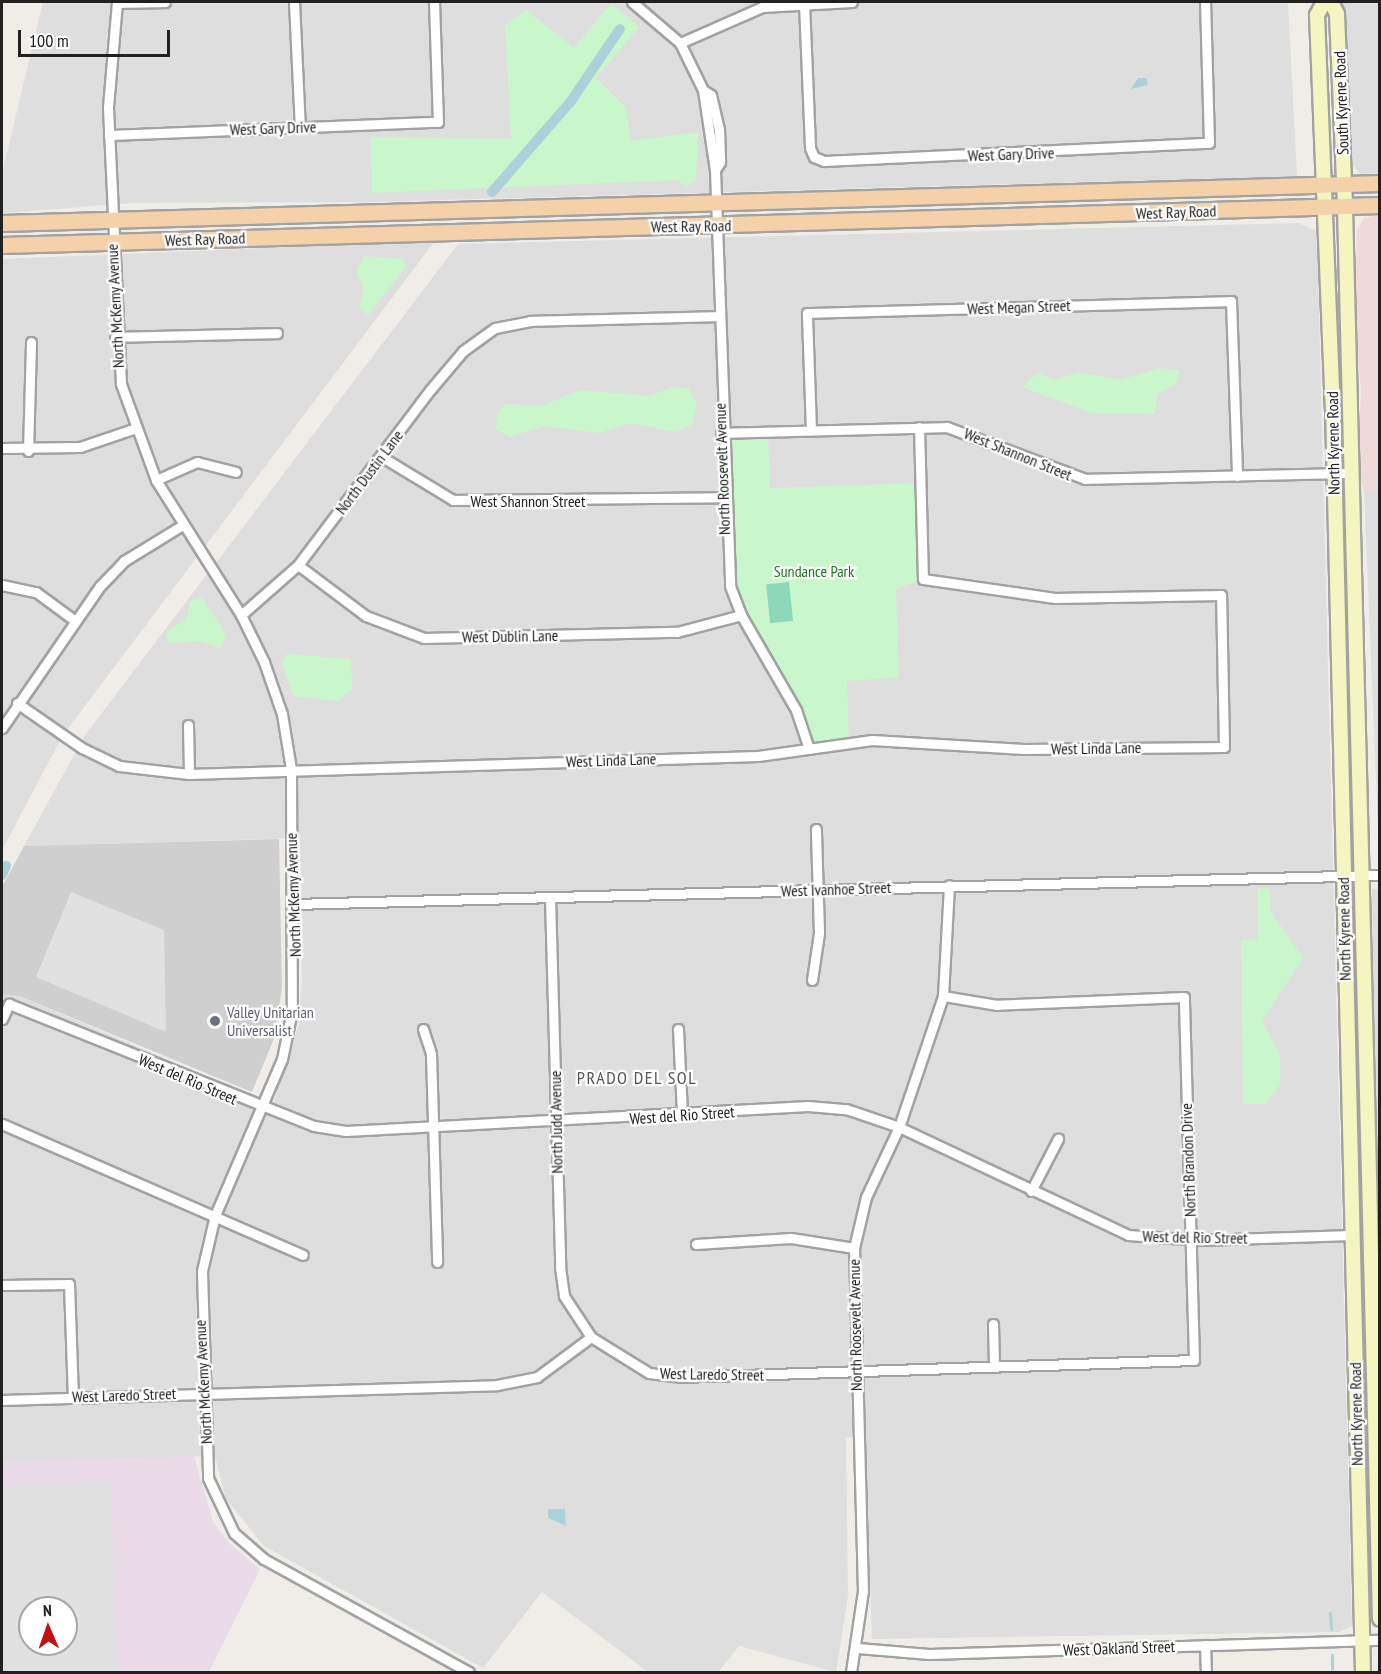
<!DOCTYPE html>
<style>
body{margin:0}
#map{position:relative;width:1381px;height:1674px;overflow:hidden;background:#f0ede8;font-family:"PT Sans Narrow",sans-serif}
div>[style]{position:absolute}
[style*='--x']{left:calc(var(--x)*1px);top:calc(var(--y)*1px);width:calc(var(--w)*1px);rotate:calc(var(--a)*1deg)}
.residential>*{inset:0;background:#dfdede}
.commercial>*{inset:0;background:#efd9d9}
.industrial>*{inset:0;background:#e9dbe7}
.religious>*{inset:0;background:#cfcfcf}
.park>*{inset:0;background:#caf6cc}
.pitch>*{inset:0;background:#8dd8b9;transform-origin:0 0}
.parking>*{inset:0;background:#e1e1e1}
.water>*{inset:0;background:#acd1da}
.stream>*{height:3px;margin:-1.5px;padding:0 1.5px;transform-origin:1.5px;border-radius:1.5px;background:#acd1da}
.canal>*{height:10px;margin:-5px;padding:0 5px;transform-origin:5px;border-radius:5px;background:#acd1da}
.roads{filter:drop-shadow(2px 0 #a2a2a2) drop-shadow(-2px 0 #a2a2a2) drop-shadow(0 2px #a2a2a2) drop-shadow(0 -2px #a2a2a2)}
.minor>*{height:9px;margin:-4.5px;padding:0 4.5px;transform-origin:4.5px;border-radius:4.5px;background:#fff}
.secondary>*{height:14px;margin:-7px;padding:0 7px;transform-origin:7px;border-radius:7px;background:#f4f5c1}
.primary>*{height:15px;margin:-7.5px;padding:0 7.5px;transform-origin:7.5px;border-radius:7.5px;background:#f5d1a9}
.dots>*{width:16px;height:16px;translate:-50% -50%;box-sizing:border-box;border:3px solid #fff;border-radius:50%}
span{translate:-50% -50%;white-space:nowrap;text-align:center;line-height:1.15;-webkit-text-stroke:4.5px #fff;paint-order:stroke}
.street-label{font-size:16px;color:#212121}
.park-label{font-size:16px;color:#15781a}
.worship-label{font-size:16px;color:#5b616d}
.left{translate:0 -50%;text-align:left}
.neighbourhood-label{font-size:18px;color:#545454;letter-spacing:1.5px}
.frame{position:absolute;inset:0;border:3px solid #212121;pointer-events:none}
.north{position:absolute;left:18px;top:1596px;width:60px;height:60px;box-sizing:border-box;background:#fff;border:2px solid #a6a6a6;border-radius:50%;rotate:358deg;font-size:16px;font-weight:700;line-height:24px;text-align:center;color:#212121}
.north::after{content:'';display:block;margin:auto;width:21px;height:27px;background:#c11116;clip-path:polygon(50% 0,100% 100%,50% 72%,0 100%)}
.scale{position:absolute;left:18px;top:30px;width:152px;height:27px;box-sizing:border-box;border:3px solid #212121;border-top:0;padding-left:8px;font-size:18px;line-height:21px;white-space:nowrap;color:#212121;-webkit-text-stroke:4px #fff;paint-order:stroke}
</style>
<div id="map">
<div class="residential">
<i style="clip-path:polygon(43px 2px,1288px 2px,1297px 176px,370px 202px,134px 203px,2px 213px,2px 174px)"></i>
<i style="clip-path:polygon(1342px 2px,1379px 2px,1379px 173px,1361px 174px,1350px 163px)"></i>
<i style="clip-path:polygon(1298px 223px,1317px 231px,1352px 1626px,1339px 1632px,872px 1639px,866px 1437px,846px 1437px,848px 1596px,836px 1672px,739px 1646px,718px 1672px,648px 1672px,542px 1592px,483px 1668px,264px 1546px,226px 1499px,215px 1456px,2px 1462px,2px 994px,22px 997px,273px 1105px,299px 1023px,302px 981px,300px 838px,24px 846px,85px 735px,458px 244px)"></i>
<i style="clip-path:polygon(435px 241px,63px 735px,2px 850px,2px 259px)"></i>
<i style="clip-path:polygon(1379px 490px,1379px 849px,1364px 491px)"></i>
<i style="clip-path:polygon(1372px 889px,1379px 889px,1379px 1265px,1375px 1157px)"></i>
</div>
<div class="commercial">
<i style="clip-path:polygon(1379px 215px,1379px 490px,1364px 491px,1358px 469px,1361px 388px,1354px 332px,1357px 230px,1364px 218px)"></i>
</div>
<div class="industrial">
<i style="clip-path:polygon(evenodd,194px 1456px,213px 1522px,230px 1544px,260px 1569px,209px 1672px,2px 1672px,2px 1462px,194px 1456px,30px 1608px,66px 1608px,66px 1644px,30px 1644px,30px 1608px)"></i>
</div>
<div class="religious">
<i style="clip-path:polygon(279px 839px,282px 987px,275px 1036px,252px 1092px,22px 997px,2px 994px,2px 887px,24px 846px)"></i>
</div>
<div class="park">
<i style="clip-path:polygon(611px 3px,639px 27px,596px 78px,626px 108px,631px 141px,698px 132px,696px 180px,686px 186px,677px 180px,372px 193px,371px 137px,511px 139px,505px 25px,526px 10px,574px 48px)"></i>
<i style="clip-path:polygon(365px 256px,404px 259px,405px 268px,368px 315px,359px 307px,364px 288px,356px 272px)"></i>
<i style="clip-path:polygon(1160px 368px,1180px 371px,1175px 384px,1157px 395px,1155px 414px,1092px 413px,1022px 387px,1038px 373px,1054px 380px,1079px 372px,1120px 380px)"></i>
<i style="clip-path:polygon(673px 387px,689px 389px,697px 404px,692px 425px,675px 432px,631px 423px,599px 433px,544px 426px,509px 437px,496px 429px,497px 414px,506px 404px,541px 406px,581px 390px,649px 396px)"></i>
<i style="clip-path:polygon(768px 431px,770px 488px,921px 483px,923px 579px,896px 589px,899px 677px,847px 681px,849px 743px,809px 749px,796px 710px,730px 586px,721px 433px)"></i>
<i style="clip-path:polygon(201px 597px,227px 635px,220px 649px,200px 641px,168px 643px,166px 632px,187px 619px,190px 601px)"></i>
<i style="clip-path:polygon(287px 654px,351px 659px,352px 690px,337px 701px,293px 696px,282px 663px)"></i>
<i style="clip-path:polygon(1258px 888px,1270px 889px,1270px 910px,1303px 958px,1262px 1021px,1280px 1054px,1280px 1085px,1265px 1104px,1243px 1104px,1241px 940px,1258px 939px)"></i>
</div>
<div class="pitch">
<i style="left:789px;top:582px;width:39px;height:23px;rotate:84deg"></i>
</div>
<div class="parking">
<i style="clip-path:polygon(1377px 339px,1379px 339px,1378px 461px)"></i>
<i style="clip-path:polygon(71px 892px,164px 930px,166px 1032px,36px 977px)"></i>
<i style="clip-path:polygon(evenodd,111px 1481px,118px 1672px,2px 1672px,2px 1485px,111px 1481px,30px 1608px,66px 1608px,66px 1644px,30px 1644px,30px 1608px)"></i>
</div>
<div class="water">
<i style="clip-path:polygon(1138px 78px,1146px 78px,1148px 85px,1131px 89px)"></i>
<i style="clip-path:polygon(565px 1509px,566px 1526px,548px 1518px,548px 1509px)"></i>
</div>
<div class="stream">
<i style="--x:1330;--y:1613;--w:16;--a:86"></i>
<i style="--x:1332;--y:1655;--w:14;--a:90"></i>
</div>
<div class="canal">
<i style="--x:492;--y:192;--w:121;--a:-49"></i>
<i style="--x:571;--y:101;--w:87;--a:-55.8"></i>
<i style="--x:2;--y:875;--w:10;--a:-66"></i>
</div>
<div class="roads">
<div class="minor">
<i style="--x:117;--y:2;--w:106;--a:94.9"></i>
<i style="--x:108;--y:108;--w:276;--a:87.3"></i>
<i style="--x:121;--y:384;--w:102;--a:70"></i>
<i style="--x:156;--y:480;--w:160;--a:57.8"></i>
<i style="--x:241;--y:615;--w:52;--a:63.9"></i>
<i style="--x:264;--y:662;--w:55;--a:70.9"></i>
<i style="--x:282;--y:714;--w:56;--a:80.7"></i>
<i style="--x:291;--y:769;--w:241;--a:89.8"></i>
<i style="--x:292;--y:1010;--w:50;--a:101.5"></i>
<i style="--x:282;--y:1059;--w:170;--a:113.2"></i>
<i style="--x:215;--y:1215;--w:57;--a:103.1"></i>
<i style="--x:202;--y:1271;--w:207;--a:88.3"></i>
<i style="--x:208;--y:1478;--w:61;--a:64.7"></i>
<i style="--x:234;--y:1533;--w:40;--a:41"></i>
<i style="--x:264;--y:1559;--w:234;--a:28.9"></i>
<i style="--x:294;--y:2;--w:126;--a:87.3"></i>
<i style="--x:632;--y:2;--w:63;--a:40.5"></i>
<i style="--x:680;--y:43;--w:52;--a:63.9"></i>
<i style="--x:703;--y:90;--w:81;--a:81.5"></i>
<i style="--x:715;--y:170;--w:416;--a:87.9"></i>
<i style="--x:730;--y:586;--w:31;--a:69"></i>
<i style="--x:741;--y:615;--w:110;--a:59.9"></i>
<i style="--x:796;--y:710;--w:41;--a:71.6"></i>
<i style="--x:117;--y:3;--w:48;--a:-1.2"></i>
<i style="--x:804;--y:3;--w:145;--a:87.6"></i>
<i style="--x:810;--y:148;--w:10;--a:66"></i>
<i style="--x:814;--y:157;--w:11;--a:22"></i>
<i style="--x:824;--y:161;--w:385;--a:-2.7"></i>
<i style="--x:1209;--y:143;--w:141;--a:-91.6"></i>
<i style="--x:680;--y:43;--w:90;--a:-23.7"></i>
<i style="--x:762;--y:7;--w:90;--a:-3.2"></i>
<i style="--x:703;--y:90;--w:9;--a:32"></i>
<i style="--x:711;--y:95;--w:35;--a:77"></i>
<i style="--x:719;--y:129;--w:33;--a:88"></i>
<i style="--x:720;--y:162;--w:9;--a:122"></i>
<i style="--x:109;--y:135;--w:329;--a:-2.3"></i>
<i style="--x:438;--y:122;--w:120;--a:-91.9"></i>
<i style="--x:115;--y:337;--w:162;--a:-1.4"></i>
<i style="--x:811;--y:430;--w:117;--a:-92"></i>
<i style="--x:807;--y:313;--w:424;--a:-1.6"></i>
<i style="--x:1231;--y:301;--w:175;--a:88"></i>
<i style="--x:721;--y:433;--w:226;--a:-1.5"></i>
<i style="--x:947;--y:427;--w:147;--a:20.6"></i>
<i style="--x:1085;--y:479;--w:267;--a:-1.3"></i>
<i style="--x:2;--y:448;--w:78;--a:-0.7"></i>
<i style="--x:80;--y:447;--w:56;--a:-18.8"></i>
<i style="--x:28;--y:451;--w:109;--a:-88.4"></i>
<i style="--x:382;--y:457;--w:83;--a:31.2"></i>
<i style="--x:453;--y:500;--w:270;--a:-0.6"></i>
<i style="--x:156;--y:480;--w:45;--a:-23.7"></i>
<i style="--x:197;--y:462;--w:40;--a:14.4"></i>
<i style="--x:298;--y:565;--w:85;--a:36.9"></i>
<i style="--x:366;--y:616;--w:62;--a:20.8"></i>
<i style="--x:424;--y:638;--w:253;--a:-1.4"></i>
<i style="--x:677;--y:632;--w:66;--a:-14.9"></i>
<i style="--x:2;--y:585;--w:35;--a:12"></i>
<i style="--x:36;--y:592;--w:47;--a:36.4"></i>
<i style="--x:241;--y:615;--w:76;--a:-41.3"></i>
<i style="--x:298;--y:565;--w:219;--a:-53"></i>
<i style="--x:430;--y:390;--w:51;--a:-49.8"></i>
<i style="--x:463;--y:351;--w:39;--a:-36"></i>
<i style="--x:495;--y:328;--w:36;--a:-11"></i>
<i style="--x:530;--y:321;--w:188;--a:-1.5"></i>
<i style="--x:17;--y:703;--w:79;--a:34.7"></i>
<i style="--x:82;--y:748;--w:41;--a:25.9"></i>
<i style="--x:119;--y:766;--w:70;--a:6.5"></i>
<i style="--x:189;--y:774;--w:569;--a:-1.81"></i>
<i style="--x:758;--y:756;--w:115;--a:-8"></i>
<i style="--x:872;--y:740;--w:152;--a:3.4"></i>
<i style="--x:1024;--y:749;--w:200;--a:-0.6"></i>
<i style="--x:1224;--y:747;--w:152;--a:-91.1"></i>
<i style="--x:1221;--y:595;--w:166;--a:179"></i>
<i style="--x:1055;--y:598;--w:133;--a:-171.8"></i>
<i style="--x:923;--y:579;--w:152;--a:-91.5"></i>
<i style="--x:188;--y:725;--w:49;--a:88.8"></i>
<i style="--x:2;--y:728;--w:173;--a:-55.4"></i>
<i style="--x:100;--y:586;--w:35;--a:-46"></i>
<i style="--x:124;--y:561;--w:67;--a:-31.6"></i>
<i style="--x:550;--y:898;--w:369;--a:88.4"></i>
<i style="--x:560;--y:1267;--w:29;--a:82"></i>
<i style="--x:564;--y:1296;--w:49;--a:56.6"></i>
<i style="--x:293;--y:904;--w:1087;--a:-1.53"></i>
<i style="--x:812;--y:980;--w:48;--a:-81.5"></i>
<i style="--x:819;--y:933;--w:104;--a:-91.7"></i>
<i style="--x:2;--y:1019;--w:17;--a:-65"></i>
<i style="--x:9;--y:1004;--w:328;--a:21.8"></i>
<i style="--x:314;--y:1126;--w:32;--a:9"></i>
<i style="--x:346;--y:1131;--w:463;--a:-3.1"></i>
<i style="--x:808;--y:1106;--w:38;--a:5"></i>
<i style="--x:846;--y:1109;--w:56;--a:18.8"></i>
<i style="--x:899;--y:1127;--w:253;--a:25.2"></i>
<i style="--x:1128;--y:1235;--w:72;--a:4"></i>
<i style="--x:1200;--y:1240;--w:152;--a:-1.9"></i>
<i style="--x:423;--y:1029;--w:26;--a:72"></i>
<i style="--x:431;--y:1054;--w:208;--a:88.3"></i>
<i style="--x:678;--y:1029;--w:86;--a:87.3"></i>
<i style="--x:2;--y:1124;--w:328;--a:23.5"></i>
<i style="--x:1031;--y:1191;--w:59;--a:-62.6"></i>
<i style="--x:696;--y:1244;--w:95;--a:-3.6"></i>
<i style="--x:791;--y:1238;--w:64;--a:9"></i>
<i style="--x:2;--y:1285;--w:67;--a:-0.9"></i>
<i style="--x:69;--y:1284;--w:113;--a:88"></i>
<i style="--x:993;--y:1324;--w:42;--a:88.6"></i>
<i style="--x:2;--y:1400;--w:495;--a:-1.7"></i>
<i style="--x:497;--y:1385;--w:41;--a:-11.3"></i>
<i style="--x:537;--y:1377;--w:67;--a:-36.5"></i>
<i style="--x:591;--y:1337;--w:68;--a:31.8"></i>
<i style="--x:649;--y:1373;--w:33;--a:7"></i>
<i style="--x:682;--y:1377;--w:512;--a:-1.9"></i>
<i style="--x:1194;--y:1360;--w:363;--a:-91.6"></i>
<i style="--x:1184;--y:997;--w:187;--a:177.6"></i>
<i style="--x:997;--y:1005;--w:55;--a:-170.5"></i>
<i style="--x:1205;--y:1645;--w:27;--a:88"></i>
<i style="--x:858;--y:1648;--w:71;--a:4.8"></i>
<i style="--x:929;--y:1654;--w:451;--a:-1.8"></i>
<i style="--x:851;--y:1672;--w:82;--a:-81.6"></i>
<i style="--x:863;--y:1591;--w:343;--a:-91.5"></i>
<i style="--x:854;--y:1248;--w:52;--a:-76.8"></i>
<i style="--x:866;--y:1197;--w:77;--a:-64.8"></i>
<i style="--x:899;--y:1127;--w:138;--a:-71.4"></i>
<i style="--x:943;--y:996;--w:111;--a:-86.9"></i>
</div>
<div class="secondary">
<i style="--x:1324;--y:2;--w:15;--a:118"></i>
<i style="--x:1317;--y:15;--w:394;--a:87.7"></i>
<i style="--x:1333;--y:409;--w:1263;--a:88.64"></i>
<i style="--x:1331;--y:2;--w:13;--a:63"></i>
<i style="--x:1337;--y:14;--w:193;--a:87.6"></i>
<i style="--x:1345;--y:207;--w:1412;--a:88.58"></i>
</div>
<div class="primary">
<i style="--x:2;--y:223;--w:1379;--a:-1.66"></i>
<i style="--x:2;--y:245;--w:1379;--a:-1.66"></i>
</div>
</div>
<div class="dots">
<i style="left:215px;top:1021px;background:#6b7280"></i>
</div>
<div class="street-label">
<span style="left:1341px;top:103px;rotate:-92deg">South Kyrene Road</span>
<span style="left:273px;top:128px;rotate:-2deg">West Gary Drive</span>
<span style="left:1011px;top:154px;rotate:-2deg">West Gary Drive</span>
<span style="left:1176px;top:212px;rotate:-2deg">West Ray Road</span>
<span style="left:691px;top:226px;rotate:-1deg">West Ray Road</span>
<span style="left:205px;top:239px;rotate:-2deg">West Ray Road</span>
<span style="left:115px;top:306px;rotate:-93deg">North McKemy Avenue</span>
<span style="left:1019px;top:307px;rotate:-2deg">West Megan Street</span>
<span style="left:1333px;top:443px;rotate:-91deg">North Kyrene Road</span>
<span style="left:1018px;top:454px;rotate:22deg">West Shannon Street</span>
<span style="left:722px;top:469px;rotate:-92deg">North Roosevelt Avenue</span>
<span style="left:369px;top:472px;rotate:-53deg">North Dustin Lane</span>
<span style="left:528px;top:501px">West Shannon Street</span>
<span style="left:510px;top:636px;rotate:-1deg">West Dublin Lane</span>
<span style="left:1096px;top:748px;rotate:-1deg">West Linda Lane</span>
<span style="left:611px;top:760px;rotate:-2deg">West Linda Lane</span>
<span style="left:836px;top:889px;rotate:-2deg">West Ivanhoe Street</span>
<span style="left:293px;top:895px;rotate:-92deg">North McKemy Avenue</span>
<span style="left:1344px;top:929px;rotate:-91deg">North Kyrene Road</span>
<span style="left:188px;top:1079px;rotate:23deg">West del Rio Street</span>
<span style="left:682px;top:1115px;rotate:-4deg">West del Rio Street</span>
<span style="left:556px;top:1122px;rotate:-91deg">North Judd Avenue</span>
<span style="left:1188px;top:1160px;rotate:-92deg">North Brandon Drive</span>
<span style="left:1195px;top:1237px;rotate:1deg">West del Rio Street</span>
<span style="left:855px;top:1325px;rotate:-91deg">North Roosevelt Avenue</span>
<span style="left:712px;top:1374px;rotate:1deg">West Laredo Street</span>
<span style="left:203px;top:1382px;rotate:-93deg">North McKemy Avenue</span>
<span style="left:124px;top:1395px;rotate:-2deg">West Laredo Street</span>
<span style="left:1356px;top:1414px;rotate:-91deg">North Kyrene Road</span>
<span style="left:1119px;top:1648px;rotate:-2deg">West Oakland Street</span>
</div>
<div class="park-label">
<span style="left:814px;top:571px">Sundance Park</span>
</div>
<div class="worship-label">
<span class="left" style="left:227px;top:1021px">Valley Unitarian<br>Universalist</span>
</div>
<div class="neighbourhood-label">
<span style="left:637px;top:1078px">PRADO DEL SOL</span>
</div>
<div class="frame"></div>
<div class="north">N</div>
<div class="scale">100 m</div>
</div>
